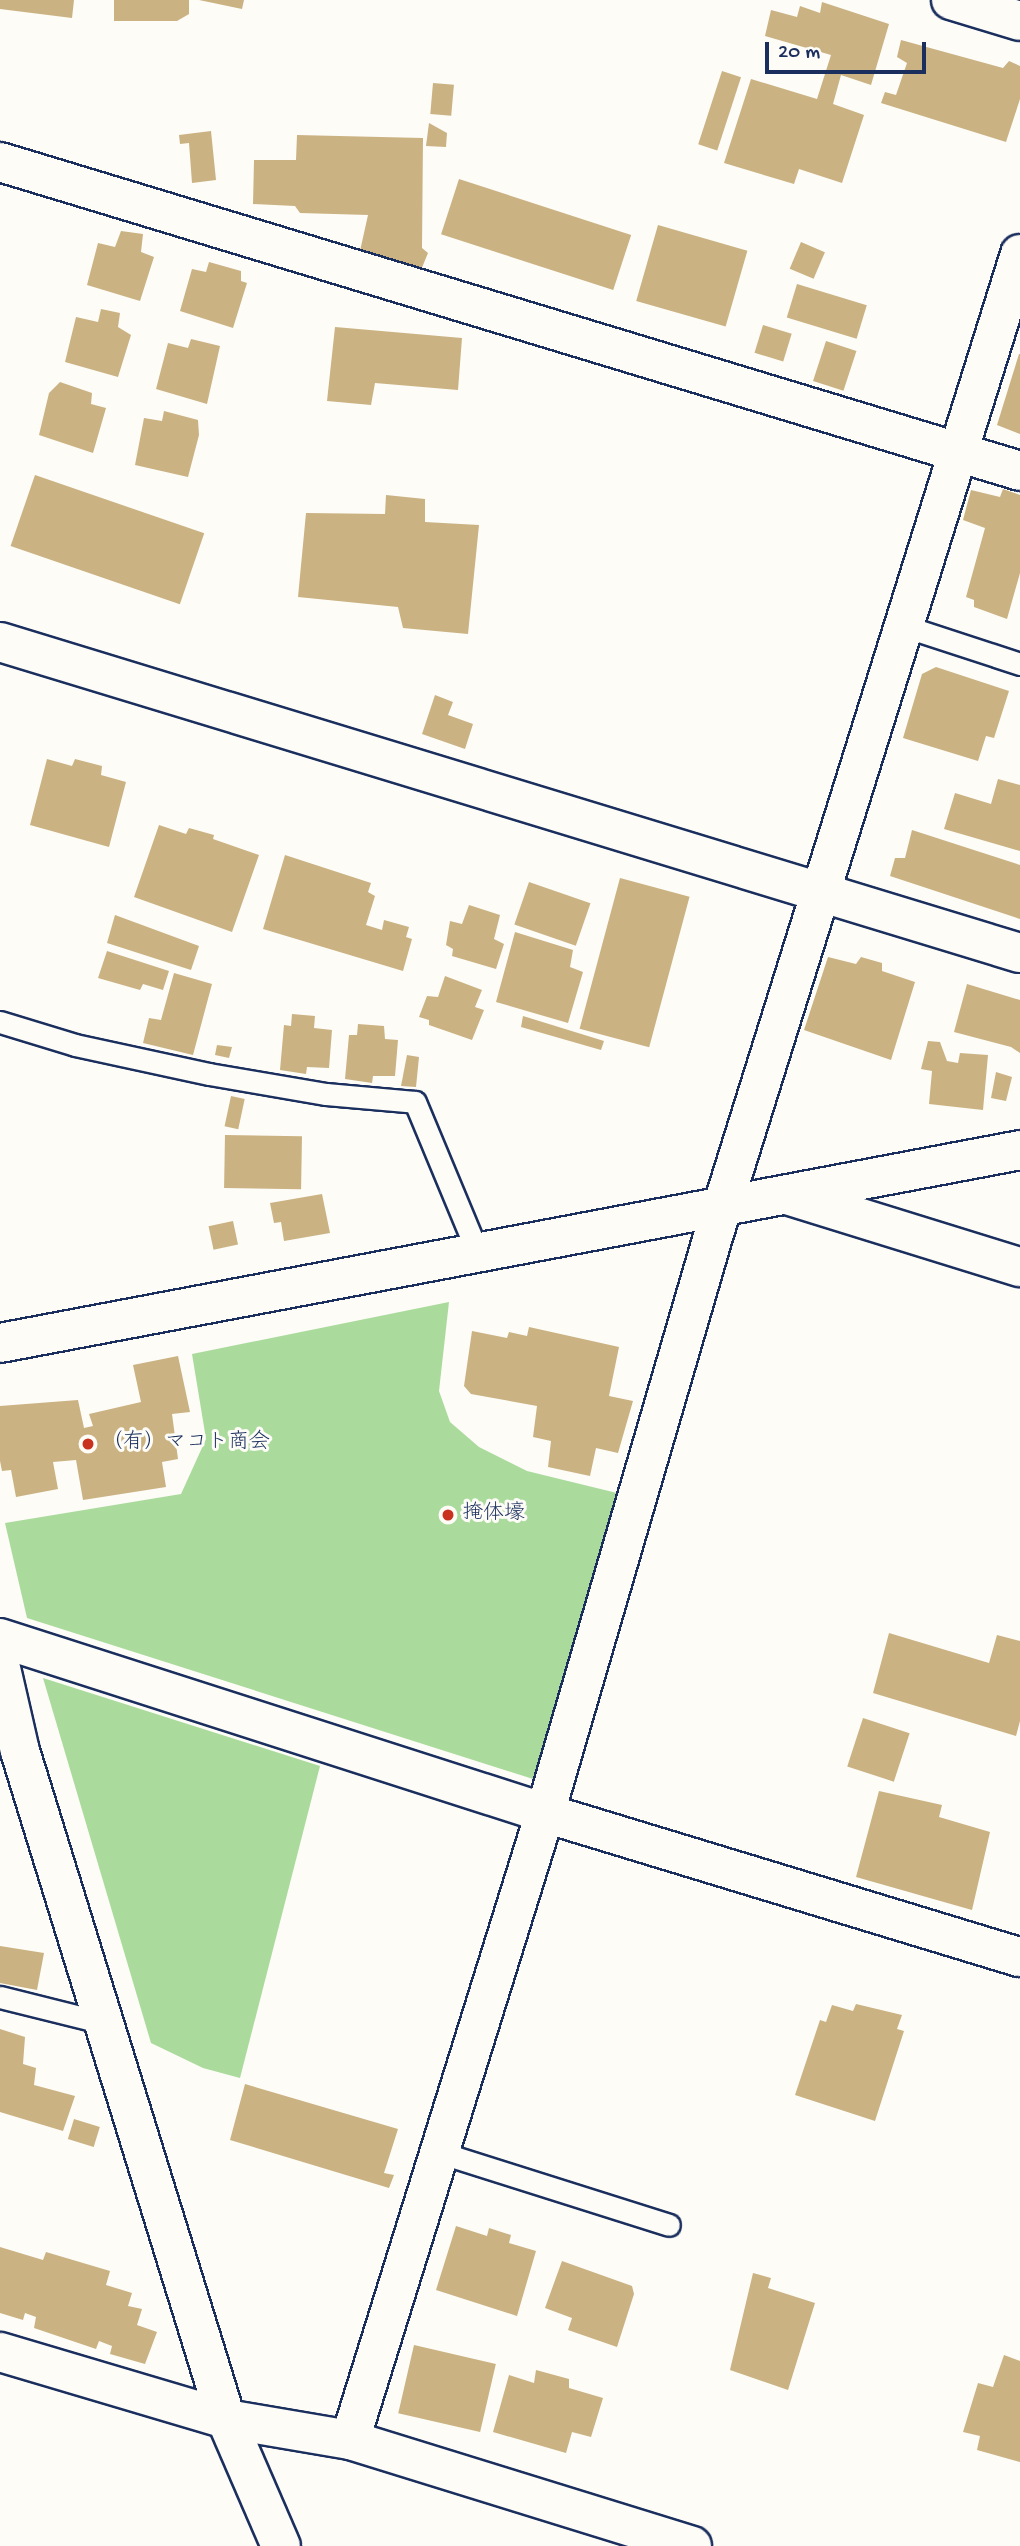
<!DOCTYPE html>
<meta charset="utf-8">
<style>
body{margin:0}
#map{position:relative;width:1020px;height:2546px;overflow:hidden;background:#fdfcf7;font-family:"Gochi Hand","Klee One",sans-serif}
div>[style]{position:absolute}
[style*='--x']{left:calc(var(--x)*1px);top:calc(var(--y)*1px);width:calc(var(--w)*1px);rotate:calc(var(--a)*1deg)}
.green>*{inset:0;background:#aadb9c}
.building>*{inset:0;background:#cbb282;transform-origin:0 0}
.roads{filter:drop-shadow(2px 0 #1b2f5e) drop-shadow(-2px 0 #1b2f5e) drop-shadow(0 2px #1b2f5e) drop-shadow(0 -2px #1b2f5e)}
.service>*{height:21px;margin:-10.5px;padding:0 10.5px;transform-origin:10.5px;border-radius:10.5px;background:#fdfcf7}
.minor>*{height:38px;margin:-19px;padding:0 19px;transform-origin:19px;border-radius:19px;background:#fdfcf7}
.tertiary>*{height:38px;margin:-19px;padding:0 19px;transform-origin:19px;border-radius:19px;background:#fdfcf7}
.dots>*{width:19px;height:19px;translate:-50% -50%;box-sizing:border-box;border:4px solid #fdfcf7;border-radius:50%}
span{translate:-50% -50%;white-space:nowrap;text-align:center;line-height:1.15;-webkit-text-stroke:6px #fdfcf7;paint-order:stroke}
.poi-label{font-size:21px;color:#1b2f5e}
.left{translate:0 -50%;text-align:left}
.scale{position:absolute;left:765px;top:42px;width:161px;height:32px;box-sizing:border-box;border:4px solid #1b2f5e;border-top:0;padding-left:9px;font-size:21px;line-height:24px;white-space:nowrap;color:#1b2f5e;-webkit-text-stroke:5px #fdfcf7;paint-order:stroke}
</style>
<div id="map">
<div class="green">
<i style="clip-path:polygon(449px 1302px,439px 1391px,450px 1422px,479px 1447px,527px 1471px,621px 1494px,533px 1779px,27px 1618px,5px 1523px,181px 1494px,206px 1439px,192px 1354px)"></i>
<i style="clip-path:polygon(43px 1678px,320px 1766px,240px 2078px,203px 2068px,151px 2043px)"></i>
</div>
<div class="building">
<i style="clip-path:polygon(0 0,74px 0,72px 18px,0 9px)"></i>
<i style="clip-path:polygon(114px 0,189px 0,189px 14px,177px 21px,114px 21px)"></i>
<i style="clip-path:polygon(199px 0,244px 0,242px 9px)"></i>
<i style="clip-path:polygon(822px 2px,889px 24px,871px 85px,841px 75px,833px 104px,864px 115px,842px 183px,799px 169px,794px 184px,724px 163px,751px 79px,817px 99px,831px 55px,765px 36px,771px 10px,797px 17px,800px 6px,820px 13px)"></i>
<i style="clip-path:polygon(901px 40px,1003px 68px,1009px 61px,1020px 66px,1020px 99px,1006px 142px,881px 103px,885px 92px,896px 95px,907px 63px,897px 57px)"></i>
<i style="left:722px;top:71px;width:20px;height:77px;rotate:18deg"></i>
<i style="left:433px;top:83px;width:21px;height:31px;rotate:5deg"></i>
<i style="clip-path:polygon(429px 123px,447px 133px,446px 147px,426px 146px)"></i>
<i style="clip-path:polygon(211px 131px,216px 180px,192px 183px,189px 143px,180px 144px,179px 135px)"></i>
<i style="clip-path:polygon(297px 135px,423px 138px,422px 248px,428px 253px,421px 270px,360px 251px,368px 215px,300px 213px,295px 206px,253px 204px,254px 160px,296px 160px)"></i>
<i style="left:459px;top:179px;width:181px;height:58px;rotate:18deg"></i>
<i style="left:658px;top:225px;width:93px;height:79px;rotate:16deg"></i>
<i style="clip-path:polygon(121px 231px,143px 234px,141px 252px,154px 257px,140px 301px,87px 285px,98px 243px,115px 247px)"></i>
<i style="left:801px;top:242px;width:26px;height:29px;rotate:23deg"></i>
<i style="clip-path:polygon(209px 262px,241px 271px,241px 281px,247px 283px,233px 328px,180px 311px,192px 269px,206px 272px)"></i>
<i style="left:797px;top:284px;width:73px;height:35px;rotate:17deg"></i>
<i style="clip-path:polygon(101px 309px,120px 313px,118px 327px,131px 335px,118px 377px,65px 362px,76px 317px,98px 322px)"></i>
<i style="left:763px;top:325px;width:30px;height:29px;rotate:17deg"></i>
<i style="clip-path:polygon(335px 327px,462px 338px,458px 390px,375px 383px,371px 405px,327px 401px)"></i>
<i style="clip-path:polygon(191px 339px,220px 346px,207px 404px,156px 389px,168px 343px,188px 348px)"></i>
<i style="left:826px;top:341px;width:32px;height:42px;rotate:18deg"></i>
<i style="clip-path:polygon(1019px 354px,1020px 354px,1020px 434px,997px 425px)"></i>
<i style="clip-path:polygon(60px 382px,92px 393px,91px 404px,106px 408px,93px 453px,39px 435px,49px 393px)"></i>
<i style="clip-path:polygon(164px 411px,198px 420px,199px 435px,188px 477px,135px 465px,144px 418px,162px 421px)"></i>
<i style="left:35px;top:475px;width:179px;height:75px;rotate:19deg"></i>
<i style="clip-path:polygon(1003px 489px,1020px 495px,1020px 573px,1007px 619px,974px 607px,974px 600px,966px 597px,985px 528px,963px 520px,971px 490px,1000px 497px)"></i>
<i style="clip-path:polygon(386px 495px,425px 499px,425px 522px,479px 525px,468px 634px,403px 628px,398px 607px,298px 597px,306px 513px,385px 514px)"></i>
<i style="clip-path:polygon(936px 667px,1009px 691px,994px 738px,986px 736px,978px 761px,903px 738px,922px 674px)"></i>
<i style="clip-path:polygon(435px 695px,453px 702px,448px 715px,473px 724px,465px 749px,422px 734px)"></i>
<i style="clip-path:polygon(47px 759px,72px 766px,75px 759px,102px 766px,101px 775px,126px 782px,109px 847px,30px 825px)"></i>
<i style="clip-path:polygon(998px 779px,1020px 785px,1020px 851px,944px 829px,955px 793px,991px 804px)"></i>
<i style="clip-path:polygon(159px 825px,186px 834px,189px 828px,214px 835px,213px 839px,259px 855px,232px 932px,134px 897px)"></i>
<i style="clip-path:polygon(912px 830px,1020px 865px,1020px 919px,890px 876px,895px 858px,905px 858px)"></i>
<i style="clip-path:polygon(285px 855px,371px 883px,368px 892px,375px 896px,366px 925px,382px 930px,384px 920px,409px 927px,406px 937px,412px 939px,403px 971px,263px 929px)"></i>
<i style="left:620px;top:878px;width:72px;height:156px;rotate:15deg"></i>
<i style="left:529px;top:882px;width:65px;height:45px;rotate:19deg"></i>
<i style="clip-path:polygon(469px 905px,500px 915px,494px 939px,504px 944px,496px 969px,452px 956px,453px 949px,446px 945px,450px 921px,462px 924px)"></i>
<i style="clip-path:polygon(115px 915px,199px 946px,191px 970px,107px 943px)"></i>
<i style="clip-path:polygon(515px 932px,573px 950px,570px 967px,583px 972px,568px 1023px,496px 1002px)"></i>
<i style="clip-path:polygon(107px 951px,169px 971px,163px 990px,143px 984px,140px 990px,98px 978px)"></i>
<i style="clip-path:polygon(828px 957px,856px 964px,861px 957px,882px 963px,882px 971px,915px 982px,891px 1060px,804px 1030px)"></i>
<i style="clip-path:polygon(174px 973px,212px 984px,193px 1055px,143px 1043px,149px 1018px,161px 1020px)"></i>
<i style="clip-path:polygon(445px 976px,482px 990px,475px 1007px,484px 1010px,472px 1040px,429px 1025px,429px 1020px,419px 1017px,427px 996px,438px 997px)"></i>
<i style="clip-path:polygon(967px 984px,1020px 1000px,1020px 1053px,1011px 1047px,954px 1032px)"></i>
<i style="clip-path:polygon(292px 1014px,315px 1016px,314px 1028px,332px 1030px,329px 1068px,307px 1067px,306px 1074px,280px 1070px,284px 1025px,291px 1026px)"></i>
<i style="clip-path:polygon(523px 1016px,604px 1041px,601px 1050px,521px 1027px)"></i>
<i style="clip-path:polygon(358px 1024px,384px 1026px,385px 1039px,398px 1040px,395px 1076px,373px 1076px,372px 1083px,345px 1079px,349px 1035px,357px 1035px)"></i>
<i style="clip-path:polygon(928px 1041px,940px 1042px,947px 1061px,958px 1063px,960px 1053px,988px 1055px,983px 1110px,929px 1104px,932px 1071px,921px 1069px)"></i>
<i style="clip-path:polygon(217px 1045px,232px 1047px,229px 1058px,215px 1055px)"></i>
<i style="clip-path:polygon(407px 1055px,419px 1057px,416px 1087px,401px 1086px)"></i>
<i style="clip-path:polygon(996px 1072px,1012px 1077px,1006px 1101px,991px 1098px)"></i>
<i style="left:231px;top:1096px;width:14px;height:31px;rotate:12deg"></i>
<i style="left:225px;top:1135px;width:77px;height:53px;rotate:1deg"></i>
<i style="clip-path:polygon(322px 1194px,330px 1233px,284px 1241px,281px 1222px,274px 1223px,270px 1203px)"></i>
<i style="left:233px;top:1221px;width:24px;height:25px;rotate:78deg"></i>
<i style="clip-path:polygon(529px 1327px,619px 1347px,609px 1396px,633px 1401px,618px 1453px,596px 1448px,590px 1476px,548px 1467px,551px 1441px,533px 1437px,537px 1406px,471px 1394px,464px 1386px,472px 1331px,507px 1338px,509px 1332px,527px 1336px)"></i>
<i style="clip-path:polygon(178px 1356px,190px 1412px,172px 1414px,178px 1459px,162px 1462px,166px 1487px,83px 1500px,76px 1460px,53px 1462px,58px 1489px,16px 1497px,11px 1470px,2px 1471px,0 1461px,0 1406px,78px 1400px,84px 1428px,93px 1426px,89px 1414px,141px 1402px,133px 1365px)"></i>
<i style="clip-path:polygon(889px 1633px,989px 1663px,997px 1635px,1020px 1641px,1020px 1721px,1016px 1736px,873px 1693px)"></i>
<i style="left:863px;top:1718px;width:49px;height:51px;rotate:18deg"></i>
<i style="clip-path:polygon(879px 1791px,942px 1805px,939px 1817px,990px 1832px,972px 1910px,856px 1877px)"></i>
<i style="clip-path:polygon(0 1946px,44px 1953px,37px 1990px,0 1983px)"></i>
<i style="clip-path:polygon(856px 2004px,902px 2015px,897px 2029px,904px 2031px,875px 2121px,795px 2095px,820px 2020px,826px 2022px,832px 2005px,853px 2011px)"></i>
<i style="clip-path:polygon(0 2029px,25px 2037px,23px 2064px,36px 2068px,34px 2085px,75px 2096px,63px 2131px,0 2112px)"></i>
<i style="clip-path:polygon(245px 2084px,398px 2129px,384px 2173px,394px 2175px,389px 2188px,230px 2140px)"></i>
<i style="left:74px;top:2119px;width:27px;height:21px;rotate:17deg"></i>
<i style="clip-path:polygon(456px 2226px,487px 2236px,489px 2228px,511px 2235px,509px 2243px,536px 2251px,517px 2316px,436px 2290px)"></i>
<i style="clip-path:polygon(0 2247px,43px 2260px,46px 2252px,110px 2271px,106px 2285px,132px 2293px,128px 2306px,142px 2309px,137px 2325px,157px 2332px,145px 2364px,110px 2354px,112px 2346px,99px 2341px,96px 2349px,34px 2328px,36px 2317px,25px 2313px,23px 2320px,0 2313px)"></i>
<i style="clip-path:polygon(562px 2261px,632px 2286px,634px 2294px,617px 2347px,568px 2330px,572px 2318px,545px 2308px)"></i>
<i style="clip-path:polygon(753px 2273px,771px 2278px,768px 2288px,815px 2303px,788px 2390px,730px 2370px)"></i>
<i style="left:414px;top:2345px;width:84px;height:70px;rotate:13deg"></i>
<i style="clip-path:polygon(1004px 2355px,1020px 2361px,1020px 2462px,977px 2450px,980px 2436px,963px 2432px,978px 2383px,993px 2387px)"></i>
<i style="clip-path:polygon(536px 2370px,569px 2379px,569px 2388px,603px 2398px,591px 2437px,572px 2432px,566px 2453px,493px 2432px,509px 2375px,534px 2383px)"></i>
</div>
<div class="roads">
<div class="service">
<i style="--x:907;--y:627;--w:119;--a:18.1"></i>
<i style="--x:0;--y:1022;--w:78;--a:17"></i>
<i style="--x:75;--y:1045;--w:137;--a:12.2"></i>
<i style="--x:209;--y:1074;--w:119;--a:9.7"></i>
<i style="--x:326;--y:1094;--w:89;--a:5.1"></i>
<i style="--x:415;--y:1102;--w:164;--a:67.4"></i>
<i style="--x:0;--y:1997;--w:111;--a:14"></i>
<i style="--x:438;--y:2152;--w:242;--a:17.5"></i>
</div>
<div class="minor">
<i style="--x:951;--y:0;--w:72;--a:16.9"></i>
<i style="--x:0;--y:162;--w:1066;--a:16.85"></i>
<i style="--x:0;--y:642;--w:1066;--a:16.96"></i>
<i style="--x:790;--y:1196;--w:241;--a:17.2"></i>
<i style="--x:0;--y:1638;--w:572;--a:17.8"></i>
<i style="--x:545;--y:1813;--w:496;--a:16.9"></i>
<i style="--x:0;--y:2352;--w:236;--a:16.5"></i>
<i style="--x:226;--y:2419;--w:138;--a:66.6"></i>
<i style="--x:350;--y:2440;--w:657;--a:-72.72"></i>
<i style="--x:545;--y:1813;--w:597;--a:-73.75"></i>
<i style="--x:712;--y:1240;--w:1033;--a:-72.65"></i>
</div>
<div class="tertiary">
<i style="--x:0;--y:1343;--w:1038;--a:-10.71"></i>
<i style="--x:0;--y:1664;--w:89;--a:77.1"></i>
<i style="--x:20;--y:1751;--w:699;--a:72.86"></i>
<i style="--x:226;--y:2419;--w:126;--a:9.6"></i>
<i style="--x:350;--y:2440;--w:358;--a:17.2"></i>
</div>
</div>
<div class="dots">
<i style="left:88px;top:1444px;background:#c8321e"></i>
<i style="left:448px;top:1515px;background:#c8321e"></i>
</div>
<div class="poi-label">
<span class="left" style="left:102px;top:1444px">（有）マコト商会</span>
<span class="left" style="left:462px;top:1515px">掩体壕</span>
</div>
<div class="scale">20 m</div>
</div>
